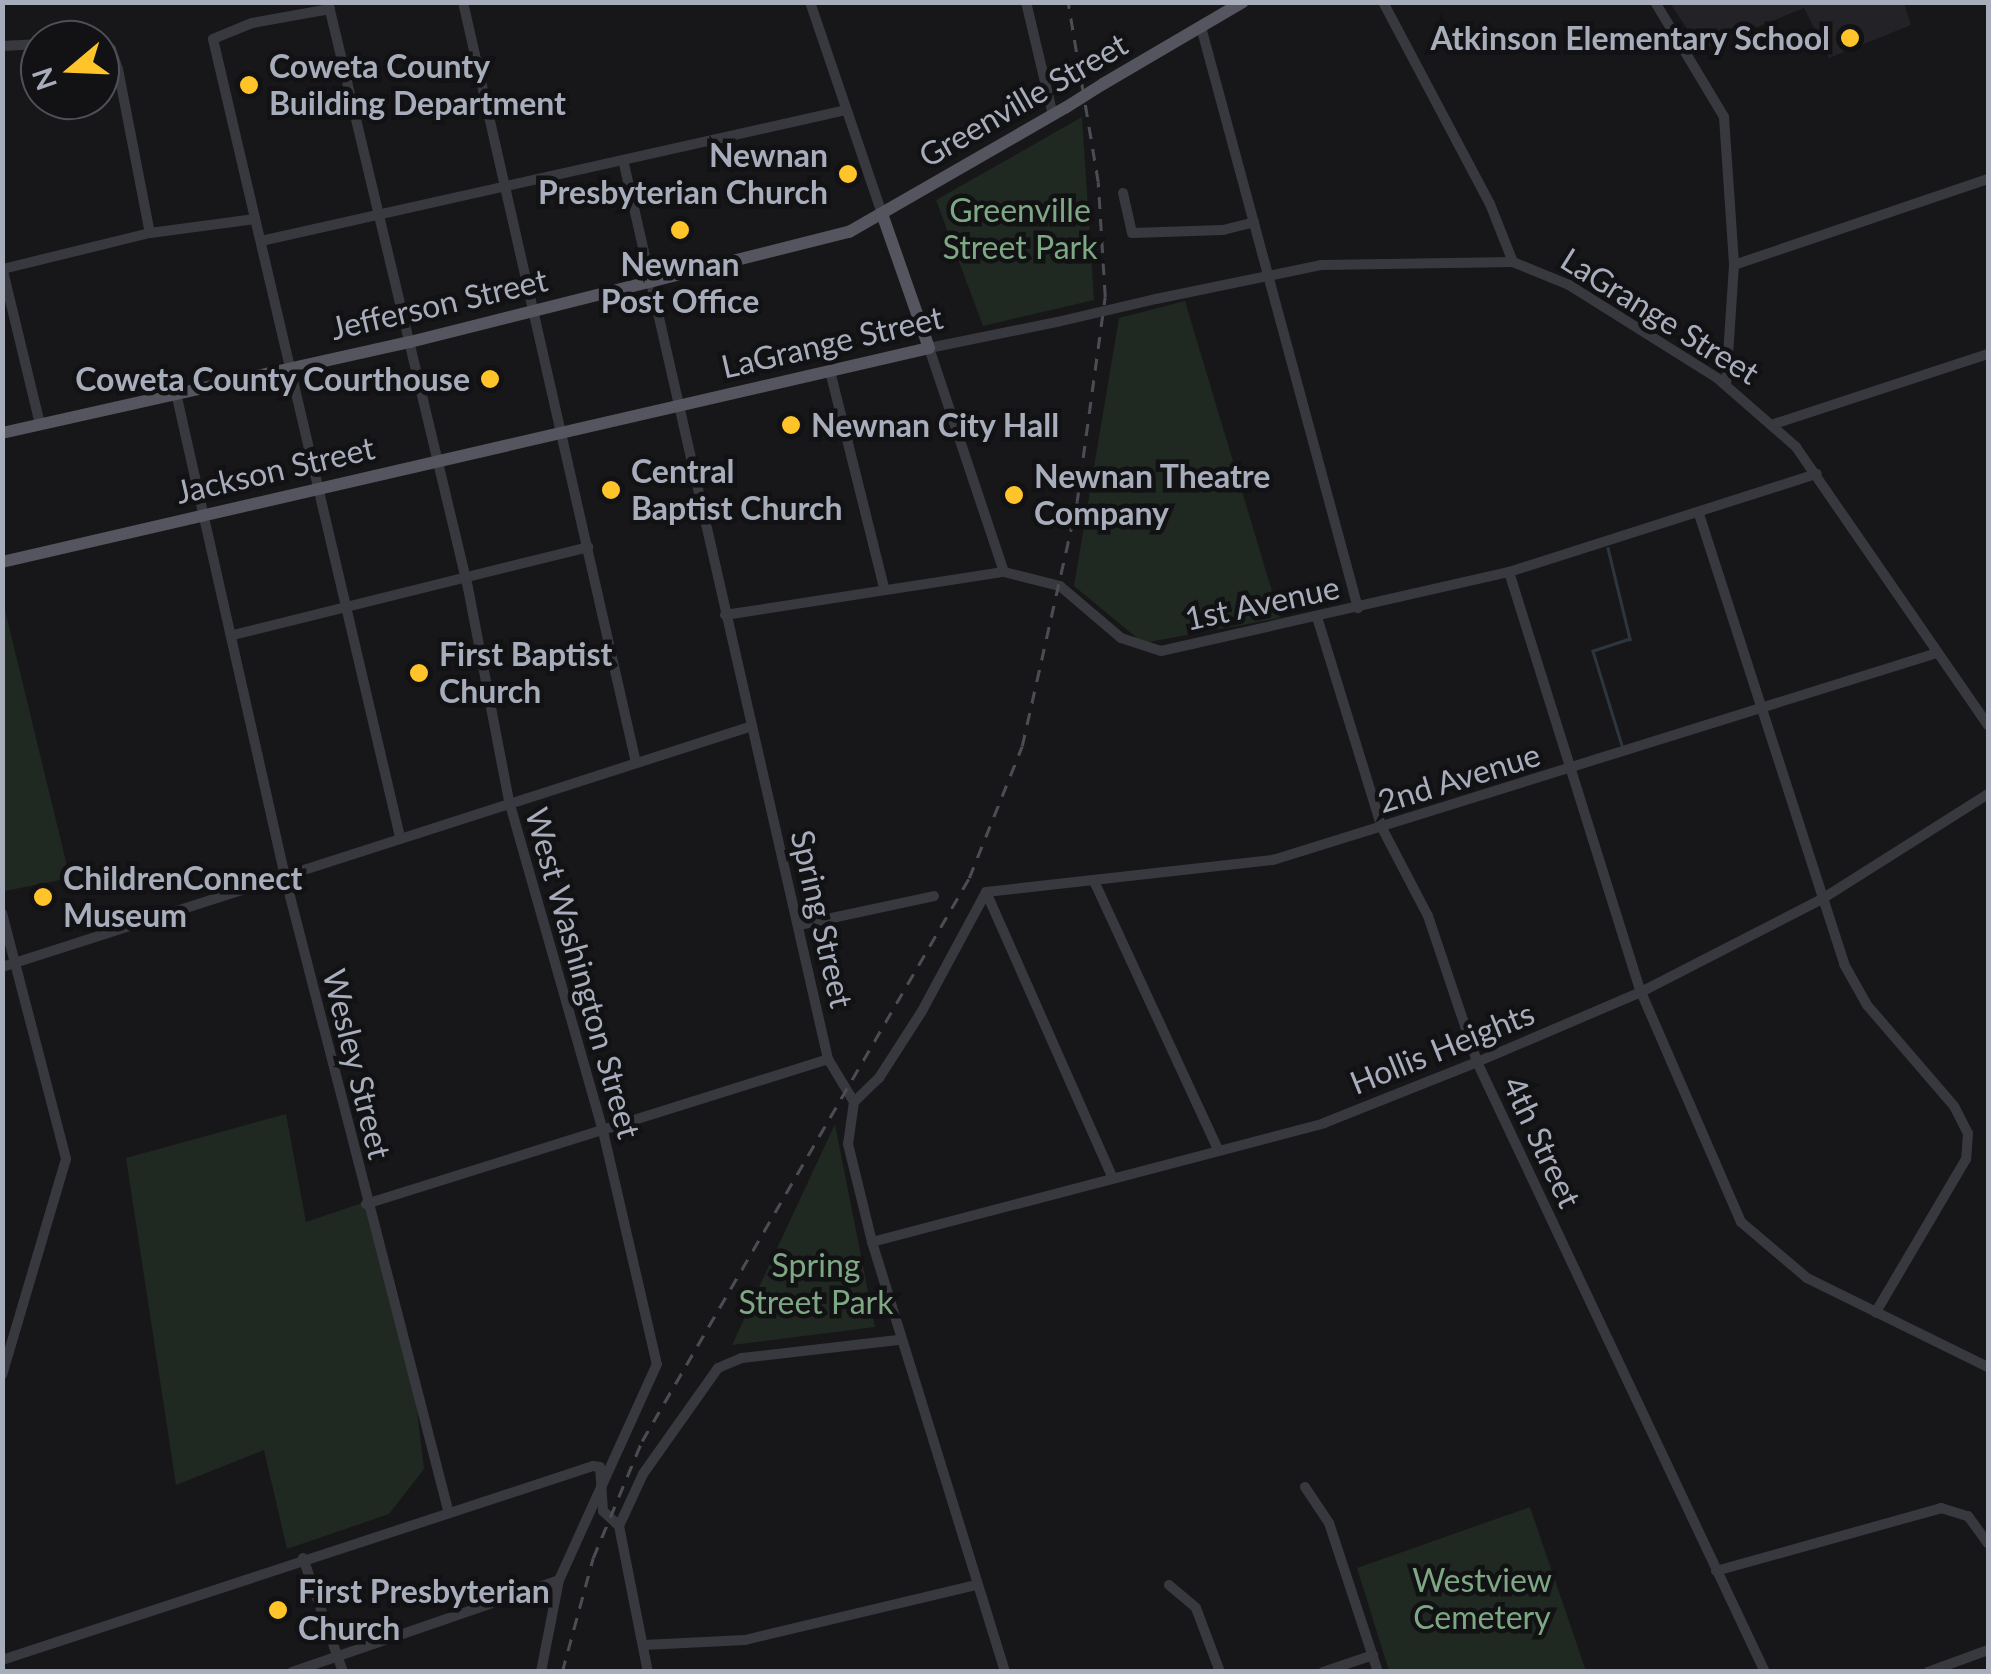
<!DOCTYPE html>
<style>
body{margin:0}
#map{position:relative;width:1991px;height:1674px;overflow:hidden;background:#17171a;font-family:Lato,sans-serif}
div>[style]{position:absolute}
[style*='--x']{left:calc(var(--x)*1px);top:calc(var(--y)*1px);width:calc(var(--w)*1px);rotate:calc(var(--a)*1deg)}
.built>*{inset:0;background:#232327}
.green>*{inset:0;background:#1f2821}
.stream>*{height:2.5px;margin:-1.25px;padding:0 1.25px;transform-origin:1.25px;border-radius:1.25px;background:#2c363f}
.minor>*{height:10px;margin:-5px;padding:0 5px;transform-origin:5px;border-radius:5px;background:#38393f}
.major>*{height:12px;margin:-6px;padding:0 6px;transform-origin:6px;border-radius:6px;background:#54555f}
.rail>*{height:2.5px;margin-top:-1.25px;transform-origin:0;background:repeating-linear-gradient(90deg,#4b4d54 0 12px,transparent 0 22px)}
.minor-bridge>*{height:10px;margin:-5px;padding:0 5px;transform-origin:5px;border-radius:5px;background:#38393f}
.major-bridge>*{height:12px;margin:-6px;padding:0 6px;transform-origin:6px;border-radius:6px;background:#54555f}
.dots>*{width:28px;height:28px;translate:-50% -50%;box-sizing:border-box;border:5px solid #121215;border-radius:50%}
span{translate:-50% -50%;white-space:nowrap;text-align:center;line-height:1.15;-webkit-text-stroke:9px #121215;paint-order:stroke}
.poi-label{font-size:32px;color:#a8adbb;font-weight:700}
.right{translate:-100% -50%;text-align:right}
.left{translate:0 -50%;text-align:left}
.street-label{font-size:32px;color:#a8adbb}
.park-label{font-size:32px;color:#7ea883}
.frame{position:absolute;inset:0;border:5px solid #a8adbb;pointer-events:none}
.north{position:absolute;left:20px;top:20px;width:100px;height:100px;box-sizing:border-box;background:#121215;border:2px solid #4e5057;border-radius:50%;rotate:251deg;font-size:28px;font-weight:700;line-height:40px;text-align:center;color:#a8adbb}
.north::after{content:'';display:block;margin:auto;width:35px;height:45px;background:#ffc42a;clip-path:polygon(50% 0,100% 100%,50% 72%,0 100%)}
</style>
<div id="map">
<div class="built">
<i style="clip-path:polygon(1670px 3px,1904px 3px,1911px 25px,1829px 58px,1804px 8px,1701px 50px)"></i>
</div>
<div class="green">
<i style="clip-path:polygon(1082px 117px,1094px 300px,983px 326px,936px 200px)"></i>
<i style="clip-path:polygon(1185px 301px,1280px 618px,1143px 643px,1074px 586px,1119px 318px)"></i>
<i style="clip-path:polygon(3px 602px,70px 878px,5px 891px,2px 880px)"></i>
<i style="clip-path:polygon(286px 1114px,306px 1222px,368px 1201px,416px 1401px,424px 1469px,389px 1514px,287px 1549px,264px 1450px,176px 1485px,126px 1158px)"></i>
<i style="clip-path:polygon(835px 1124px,875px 1327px,732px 1345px)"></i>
<i style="clip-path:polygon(1530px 1507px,1586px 1671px,1389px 1671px,1357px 1568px)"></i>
</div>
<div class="stream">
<i style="--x:1608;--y:548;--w:94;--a:76.4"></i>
<i style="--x:1630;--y:639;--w:39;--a:162"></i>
<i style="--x:1593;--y:651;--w:98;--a:72.9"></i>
</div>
<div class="minor">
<i style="--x:328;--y:2;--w:602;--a:76.56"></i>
<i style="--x:468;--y:588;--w:217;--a:79.1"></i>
<i style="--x:509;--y:801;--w:343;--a:74.1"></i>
<i style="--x:603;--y:1131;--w:239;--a:77"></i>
<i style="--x:657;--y:1364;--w:237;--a:114.4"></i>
<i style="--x:559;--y:1580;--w:94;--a:101.1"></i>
<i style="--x:463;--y:2;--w:780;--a:77.19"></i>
<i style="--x:810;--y:2;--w:224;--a:71.2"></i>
<i style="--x:1026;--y:2;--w:116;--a:76.6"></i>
<i style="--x:1383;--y:2;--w:229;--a:62.1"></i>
<i style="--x:1490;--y:204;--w:62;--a:68.4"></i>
<i style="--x:1655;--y:2;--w:134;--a:59"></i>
<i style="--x:1724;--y:117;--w:148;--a:86.1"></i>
<i style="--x:1734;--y:265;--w:119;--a:93.8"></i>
<i style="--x:330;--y:9;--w:79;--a:169.8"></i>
<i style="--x:252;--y:23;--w:42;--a:157.7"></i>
<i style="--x:213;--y:39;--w:820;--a:76.81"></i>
<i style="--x:1201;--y:27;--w:602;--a:74.88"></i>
<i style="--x:100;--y:42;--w:13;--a:32"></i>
<i style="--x:111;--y:49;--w:21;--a:71"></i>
<i style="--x:118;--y:69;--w:167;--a:79"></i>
<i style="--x:2;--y:46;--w:38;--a:-3"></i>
<i style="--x:624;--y:164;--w:918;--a:77.16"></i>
<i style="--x:828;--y:1059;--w:50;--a:58.8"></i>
<i style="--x:854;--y:1102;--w:42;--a:98.1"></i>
<i style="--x:848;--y:1144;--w:101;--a:76.2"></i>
<i style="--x:872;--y:1242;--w:450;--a:72.8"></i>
<i style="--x:1123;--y:193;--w:41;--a:77.3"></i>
<i style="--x:1132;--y:233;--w:91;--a:-1.9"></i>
<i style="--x:1223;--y:230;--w:32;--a:-14"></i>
<i style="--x:261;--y:241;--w:599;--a:-12.62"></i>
<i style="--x:1734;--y:265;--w:268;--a:-18.7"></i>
<i style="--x:2;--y:267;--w:162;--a:76.4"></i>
<i style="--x:3;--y:269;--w:151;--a:-13.8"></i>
<i style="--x:150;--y:233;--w:106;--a:-7.6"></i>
<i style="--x:1156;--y:299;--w:168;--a:-11.6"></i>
<i style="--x:1321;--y:265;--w:192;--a:-0.9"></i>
<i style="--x:1513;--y:262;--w:61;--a:22.3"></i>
<i style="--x:1569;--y:285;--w:175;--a:32.1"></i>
<i style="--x:1717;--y:378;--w:105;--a:41.1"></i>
<i style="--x:1796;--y:447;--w:338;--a:55.4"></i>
<i style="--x:830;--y:371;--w:223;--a:76"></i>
<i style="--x:176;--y:393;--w:492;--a:77.3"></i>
<i style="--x:284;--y:873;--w:658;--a:75.56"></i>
<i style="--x:1774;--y:424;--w:225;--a:-18.1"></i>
<i style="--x:1699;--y:514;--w:473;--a:72.1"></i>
<i style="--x:1844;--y:964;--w:47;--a:60.7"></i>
<i style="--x:1867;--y:1005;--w:133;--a:49.3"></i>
<i style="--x:1954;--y:1106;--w:30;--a:63"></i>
<i style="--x:1968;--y:1133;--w:26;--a:94"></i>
<i style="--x:1966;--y:1159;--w:178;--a:120.5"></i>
<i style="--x:1004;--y:572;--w:236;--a:-108.5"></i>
<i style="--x:929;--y:348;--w:131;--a:-11.5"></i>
<i style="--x:1509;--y:572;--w:440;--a:72.6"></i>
<i style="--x:1641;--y:992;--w:251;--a:66.5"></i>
<i style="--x:1741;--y:1222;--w:87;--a:40.3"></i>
<i style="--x:1807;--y:1278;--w:202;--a:26.2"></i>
<i style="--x:725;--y:615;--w:282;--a:-8.8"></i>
<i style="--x:1004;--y:572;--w:58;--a:14"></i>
<i style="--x:1060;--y:586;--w:80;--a:40.4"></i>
<i style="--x:1121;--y:638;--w:42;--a:18"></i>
<i style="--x:1161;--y:651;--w:357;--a:-12.8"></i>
<i style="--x:1509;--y:572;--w:323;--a:-17.7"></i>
<i style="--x:1317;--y:617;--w:221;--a:72.9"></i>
<i style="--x:1382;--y:828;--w:99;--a:62.4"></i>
<i style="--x:1428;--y:916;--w:154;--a:71.4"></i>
<i style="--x:1477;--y:1062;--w:675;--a:64.73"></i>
<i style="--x:233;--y:635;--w:366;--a:-13.9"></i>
<i style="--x:1094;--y:881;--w:295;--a:65.2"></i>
<i style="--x:986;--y:892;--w:289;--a:-6.4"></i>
<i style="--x:1273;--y:860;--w:692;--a:-17.31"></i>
<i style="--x:986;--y:892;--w:313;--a:66.1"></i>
<i style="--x:2;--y:913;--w:254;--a:75.4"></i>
<i style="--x:66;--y:1159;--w:225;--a:106.5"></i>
<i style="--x:799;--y:925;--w:138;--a:-12.1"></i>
<i style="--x:2;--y:967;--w:788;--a:-17.81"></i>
<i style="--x:854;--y:1102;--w:35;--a:-44"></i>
<i style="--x:879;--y:1078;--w:80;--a:-57.3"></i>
<i style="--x:922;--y:1011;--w:135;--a:-61.7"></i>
<i style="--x:366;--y:1204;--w:484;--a:-17.4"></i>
<i style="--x:872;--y:1242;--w:467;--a:-14.7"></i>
<i style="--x:1324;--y:1123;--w:165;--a:-21.7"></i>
<i style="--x:1477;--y:1062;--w:178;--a:-23.1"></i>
<i style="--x:1641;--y:992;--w:203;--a:-27.2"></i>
<i style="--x:1822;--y:899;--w:196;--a:-32.3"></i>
<i style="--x:1305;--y:1487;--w:43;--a:56.3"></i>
<i style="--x:1329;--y:1523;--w:157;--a:71.8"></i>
<i style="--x:619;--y:1526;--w:57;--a:-65.2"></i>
<i style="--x:643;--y:1474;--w:130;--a:-54.7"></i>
<i style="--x:718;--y:1368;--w:26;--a:-23"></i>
<i style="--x:742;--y:1358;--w:157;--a:-6.6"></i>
<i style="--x:619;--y:1526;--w:149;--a:78.8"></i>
<i style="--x:303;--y:1558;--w:121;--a:70.7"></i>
<i style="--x:1716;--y:1571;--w:234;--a:-15.6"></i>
<i style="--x:1941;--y:1508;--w:28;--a:17"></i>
<i style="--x:1968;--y:1516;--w:34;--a:54"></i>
<i style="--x:1169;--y:1585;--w:35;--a:40"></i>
<i style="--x:1196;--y:1608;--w:68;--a:69.4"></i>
<i style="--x:644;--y:1645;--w:101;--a:-2.8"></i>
<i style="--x:745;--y:1640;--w:237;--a:-13.4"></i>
<i style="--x:2;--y:1660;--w:622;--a:-18.17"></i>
<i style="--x:593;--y:1466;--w:7;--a:8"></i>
<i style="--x:600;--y:1467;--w:44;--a:86.1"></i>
<i style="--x:603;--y:1511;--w:22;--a:43"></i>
<i style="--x:292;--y:1672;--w:282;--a:-19"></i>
<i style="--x:1323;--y:1672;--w:53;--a:-18.8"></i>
<i style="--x:1928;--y:1672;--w:64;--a:-20.1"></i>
</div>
<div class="major">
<i style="--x:1103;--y:84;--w:162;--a:-30.4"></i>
<i style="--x:2;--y:433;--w:418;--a:-12.6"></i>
<i style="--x:410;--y:342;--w:453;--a:-14.1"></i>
<i style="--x:849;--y:232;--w:249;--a:-29.9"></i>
<i style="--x:2;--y:562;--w:951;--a:-13"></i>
<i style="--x:929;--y:348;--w:142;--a:-109.3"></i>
</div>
<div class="rail">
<i style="--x:562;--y:1672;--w:118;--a:-74.8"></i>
<i style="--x:593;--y:1558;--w:127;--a:-67.3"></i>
<i style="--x:642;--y:1441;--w:651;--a:-59.85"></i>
<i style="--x:969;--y:878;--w:142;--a:-68.1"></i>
<i style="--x:1022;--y:746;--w:251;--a:-77.3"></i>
<i style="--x:1077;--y:501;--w:206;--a:-82.2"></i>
<i style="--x:1105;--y:297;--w:115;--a:-93.5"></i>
<i style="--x:1098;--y:182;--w:182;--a:-99.5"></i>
</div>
<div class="minor-bridge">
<i style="--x:1057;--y:322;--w:102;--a:-13.1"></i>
</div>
<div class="major-bridge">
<i style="--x:1065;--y:108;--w:45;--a:-32.3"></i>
</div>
<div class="dots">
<i style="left:1850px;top:38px;background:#ffc42a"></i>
<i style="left:249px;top:85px;background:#ffc42a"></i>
<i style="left:848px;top:174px;background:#ffc42a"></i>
<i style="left:680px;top:230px;background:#ffc42a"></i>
<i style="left:490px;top:379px;background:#ffc42a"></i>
<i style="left:791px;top:425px;background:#ffc42a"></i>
<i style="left:611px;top:490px;background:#ffc42a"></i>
<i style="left:1014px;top:495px;background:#ffc42a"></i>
<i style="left:419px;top:673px;background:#ffc42a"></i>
<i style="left:43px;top:897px;background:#ffc42a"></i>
<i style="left:278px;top:1610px;background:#ffc42a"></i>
</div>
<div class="poi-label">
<span class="right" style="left:1830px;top:38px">Atkinson Elementary School</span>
<span class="left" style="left:269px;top:85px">Coweta County<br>Building Department</span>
<span class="right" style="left:828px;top:174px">Newnan<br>Presbyterian Church</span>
<span style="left:680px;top:283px">Newnan<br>Post Office</span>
<span class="right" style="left:470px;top:379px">Coweta County Courthouse</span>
<span class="left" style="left:811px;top:425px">Newnan City Hall</span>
<span class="left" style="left:631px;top:490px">Central<br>Baptist Church</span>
<span class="left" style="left:1034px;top:495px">Newnan Theatre<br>Company</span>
<span class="left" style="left:439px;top:673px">First Baptist<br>Church</span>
<span class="left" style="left:63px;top:897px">ChildrenConnect<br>Museum</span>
<span class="left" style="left:298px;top:1610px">First Presbyterian<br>Church</span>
</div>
<div class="street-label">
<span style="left:1023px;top:100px;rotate:-30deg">Greenville Street</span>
<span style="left:439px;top:304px;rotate:-13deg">Jefferson Street</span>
<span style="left:1660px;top:316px;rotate:32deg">LaGrange Street</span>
<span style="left:832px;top:342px;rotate:-13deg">LaGrange Street</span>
<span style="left:275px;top:470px;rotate:-13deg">Jackson Street</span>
<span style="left:1262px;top:603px;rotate:-12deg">1st Avenue</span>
<span style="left:1459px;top:778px;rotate:-17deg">2nd Avenue</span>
<span style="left:822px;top:919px;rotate:77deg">Spring Street</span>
<span style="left:583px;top:973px;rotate:74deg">West Washington Street</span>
<span style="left:1442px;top:1048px;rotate:-22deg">Hollis Heights</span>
<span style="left:357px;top:1064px;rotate:76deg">Wesley Street</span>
<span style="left:1542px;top:1142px;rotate:65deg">4th Street</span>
</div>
<div class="park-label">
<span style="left:1020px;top:229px">Greenville<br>Street Park</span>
<span style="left:816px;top:1284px">Spring<br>Street Park</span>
<span style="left:1482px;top:1599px">Westview<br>Cemetery</span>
</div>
<div class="frame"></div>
<div class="north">N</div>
</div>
